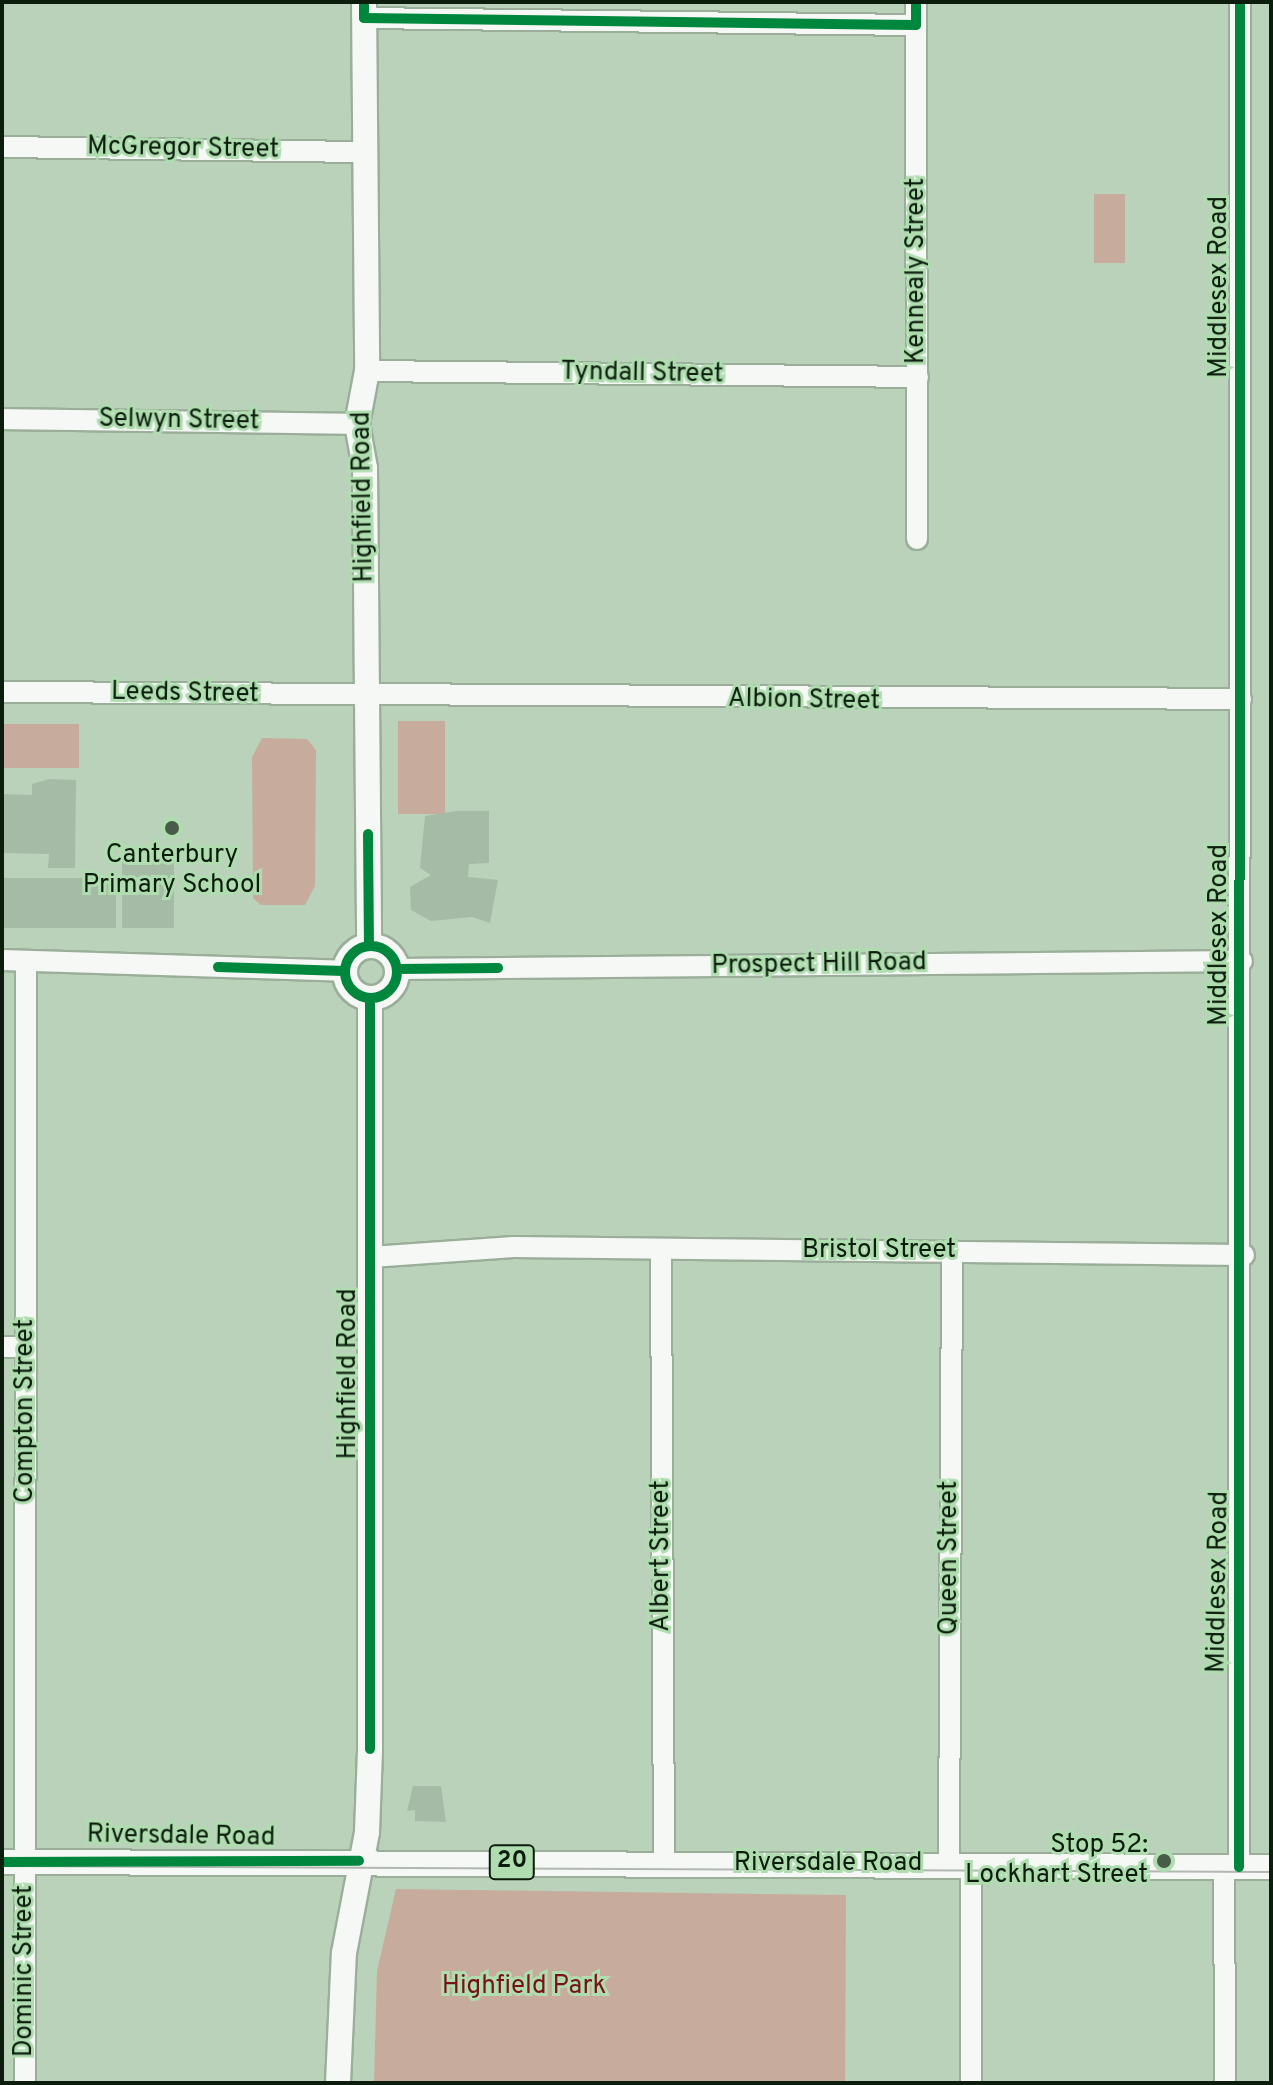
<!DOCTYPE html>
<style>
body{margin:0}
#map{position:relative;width:1273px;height:2085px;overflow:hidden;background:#bad2ba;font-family:Overpass,sans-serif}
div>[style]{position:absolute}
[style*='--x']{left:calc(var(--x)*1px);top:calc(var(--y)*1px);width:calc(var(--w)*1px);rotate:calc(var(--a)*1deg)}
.green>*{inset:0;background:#c7ac9d;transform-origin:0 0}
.building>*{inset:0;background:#a5bba5;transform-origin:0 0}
.roads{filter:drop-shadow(2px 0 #9aae9a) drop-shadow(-2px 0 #9aae9a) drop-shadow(0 2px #9aae9a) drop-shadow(0 -2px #9aae9a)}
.minor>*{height:20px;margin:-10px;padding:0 10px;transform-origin:10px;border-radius:10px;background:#f5f8f5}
.major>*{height:24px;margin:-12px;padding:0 12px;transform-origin:12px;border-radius:12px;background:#f5f8f5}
.major>.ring{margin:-12px;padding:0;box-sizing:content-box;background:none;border:24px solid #f5f8f5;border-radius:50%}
.tram>*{height:2px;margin:-1px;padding:0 1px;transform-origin:1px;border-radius:1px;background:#b1b7b1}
.cycleway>*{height:10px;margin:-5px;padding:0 5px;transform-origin:5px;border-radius:5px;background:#00873e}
.cycleway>.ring{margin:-5px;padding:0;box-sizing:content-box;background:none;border:10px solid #00873e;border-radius:50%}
.dots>*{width:22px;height:22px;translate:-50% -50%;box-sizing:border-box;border:4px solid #afddaf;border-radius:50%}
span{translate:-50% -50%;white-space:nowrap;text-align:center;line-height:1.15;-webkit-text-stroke:6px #afddaf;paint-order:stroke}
.shield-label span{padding:2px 6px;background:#afddaf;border:2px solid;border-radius:6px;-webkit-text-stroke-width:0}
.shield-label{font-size:24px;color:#0c1d0d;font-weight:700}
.street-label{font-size:26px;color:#0c1d0d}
.poi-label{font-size:26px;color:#0c1d0d}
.right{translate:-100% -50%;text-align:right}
.park-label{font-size:26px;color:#7b1117}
.frame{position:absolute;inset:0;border:4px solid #0c1d0d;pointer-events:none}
</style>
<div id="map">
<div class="green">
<i style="left:1094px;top:194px;width:31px;height:69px"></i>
<i style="left:398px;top:721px;width:47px;height:93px"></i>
<i style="left:2px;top:724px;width:77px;height:44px"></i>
<i style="clip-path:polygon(262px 738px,307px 739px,316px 750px,315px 886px,305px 905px,261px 905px,253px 898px,252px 757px)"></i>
<i style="clip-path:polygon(396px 1889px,846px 1895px,845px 2083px,374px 2083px,377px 1971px)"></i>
</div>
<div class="building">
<i style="clip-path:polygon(49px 779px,76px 780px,75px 868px,48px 868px,49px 854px,2px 853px,2px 794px,32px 795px,32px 784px)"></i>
<i style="clip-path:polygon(456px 811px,489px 811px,489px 863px,469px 864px,468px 877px,498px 880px,490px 923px,472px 917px,431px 921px,411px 910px,410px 887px,431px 875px,420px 868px,425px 816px)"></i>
<i style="left:122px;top:860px;width:52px;height:68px"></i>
<i style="left:116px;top:878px;width:50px;height:114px;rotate:90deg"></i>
<i style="clip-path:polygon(413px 1786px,441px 1786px,446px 1822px,415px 1821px,415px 1810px,407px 1811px)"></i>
</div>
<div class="roads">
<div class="minor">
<i style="--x:916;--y:2;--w:537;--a:89.89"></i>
<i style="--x:364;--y:18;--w:552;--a:0.73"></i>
<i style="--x:2;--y:147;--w:362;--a:0.8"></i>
<i style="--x:367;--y:371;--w:551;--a:0.62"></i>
<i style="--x:2;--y:419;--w:355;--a:0.8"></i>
<i style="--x:2;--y:692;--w:1239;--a:0.32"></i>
<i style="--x:2;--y:960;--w:342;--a:1.8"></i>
<i style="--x:397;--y:969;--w:845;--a:-0.54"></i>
<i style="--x:661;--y:1250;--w:613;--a:89.72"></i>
<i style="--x:371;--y:1257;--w:143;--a:-4"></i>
<i style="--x:514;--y:1247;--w:730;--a:0.63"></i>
<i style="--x:2;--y:1347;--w:23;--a:0"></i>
<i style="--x:949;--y:1865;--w:613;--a:-89.72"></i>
<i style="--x:971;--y:1865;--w:218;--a:90"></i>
<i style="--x:1224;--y:1867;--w:216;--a:89.7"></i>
<i style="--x:1239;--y:1867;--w:1865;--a:-89.97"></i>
<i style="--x:25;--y:2083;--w:1122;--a:-89.95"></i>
</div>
<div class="major">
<i style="--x:364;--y:2;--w:369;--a:89.5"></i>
<i style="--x:367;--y:371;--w:54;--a:100.7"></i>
<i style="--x:357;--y:424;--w:45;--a:79.7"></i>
<i style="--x:365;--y:468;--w:477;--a:89.5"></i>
<i class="ring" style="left:345px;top:946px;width:28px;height:28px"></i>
<i style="--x:2;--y:1862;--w:1269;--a:0.23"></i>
<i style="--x:338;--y:2083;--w:130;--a:-87.4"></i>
<i style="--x:344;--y:1953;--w:123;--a:-79.2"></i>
<i style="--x:367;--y:1832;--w:83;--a:-87.9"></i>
<i style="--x:370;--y:1749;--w:750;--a:-90"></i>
</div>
</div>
<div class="tram">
<i style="--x:2;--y:1866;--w:1269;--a:0.27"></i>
</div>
<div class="cycleway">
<i style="--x:364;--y:2;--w:16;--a:90"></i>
<i style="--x:364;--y:18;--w:552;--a:0.73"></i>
<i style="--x:916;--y:25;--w:23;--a:-90"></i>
<i style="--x:368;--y:834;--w:111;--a:89.5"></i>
<i class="ring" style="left:345px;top:946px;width:42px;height:42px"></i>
<i style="--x:218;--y:967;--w:126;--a:1.8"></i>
<i style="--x:397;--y:969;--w:101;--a:-0.6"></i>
<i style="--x:370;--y:1749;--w:750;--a:-90"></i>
<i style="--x:2;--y:1862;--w:357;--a:-0.2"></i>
<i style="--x:1239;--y:1867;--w:1865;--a:-89.97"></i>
</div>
<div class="dots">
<i style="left:172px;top:828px;background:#495c4a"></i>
<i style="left:1164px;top:1861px;background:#495c4a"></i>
</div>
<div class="shield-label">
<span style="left:512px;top:1862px">20</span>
</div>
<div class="street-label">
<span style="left:183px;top:149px;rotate:1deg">McGregor Street</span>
<span style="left:917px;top:271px;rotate:-90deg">Kennealy Street</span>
<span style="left:1220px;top:287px;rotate:-90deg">Middlesex Road</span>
<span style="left:642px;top:374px;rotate:1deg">Tyndall Street</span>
<span style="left:179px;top:421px;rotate:1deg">Selwyn Street</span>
<span style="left:364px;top:497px;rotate:-91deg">Highfield Road</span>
<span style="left:185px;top:694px;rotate:1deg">Leeds Street</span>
<span style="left:804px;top:701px;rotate:1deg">Albion Street</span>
<span style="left:1220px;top:935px;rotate:-90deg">Middlesex Road</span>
<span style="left:819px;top:965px;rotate:-1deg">Prospect Hill Road</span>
<span style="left:879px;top:1251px">Bristol Street</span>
<span style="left:349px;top:1374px;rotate:-90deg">Highfield Road</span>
<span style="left:26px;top:1411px;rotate:-90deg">Compton Street</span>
<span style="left:662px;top:1556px;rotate:-90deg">Albert Street</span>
<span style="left:950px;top:1558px;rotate:-90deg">Queen Street</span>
<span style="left:1219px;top:1582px;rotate:-89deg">Middlesex Road</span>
<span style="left:181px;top:1837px;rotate:1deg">Riversdale Road</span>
<span style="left:828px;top:1864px">Riversdale Road</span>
<span style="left:25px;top:1971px;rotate:-90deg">Dominic Street</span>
</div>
<div class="poi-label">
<span style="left:172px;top:871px">Canterbury<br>Primary School</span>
<span class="right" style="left:1148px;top:1861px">Stop 52:<br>Lockhart Street</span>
</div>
<div class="park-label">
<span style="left:524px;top:1987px">Highfield Park</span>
</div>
<div class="frame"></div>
</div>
